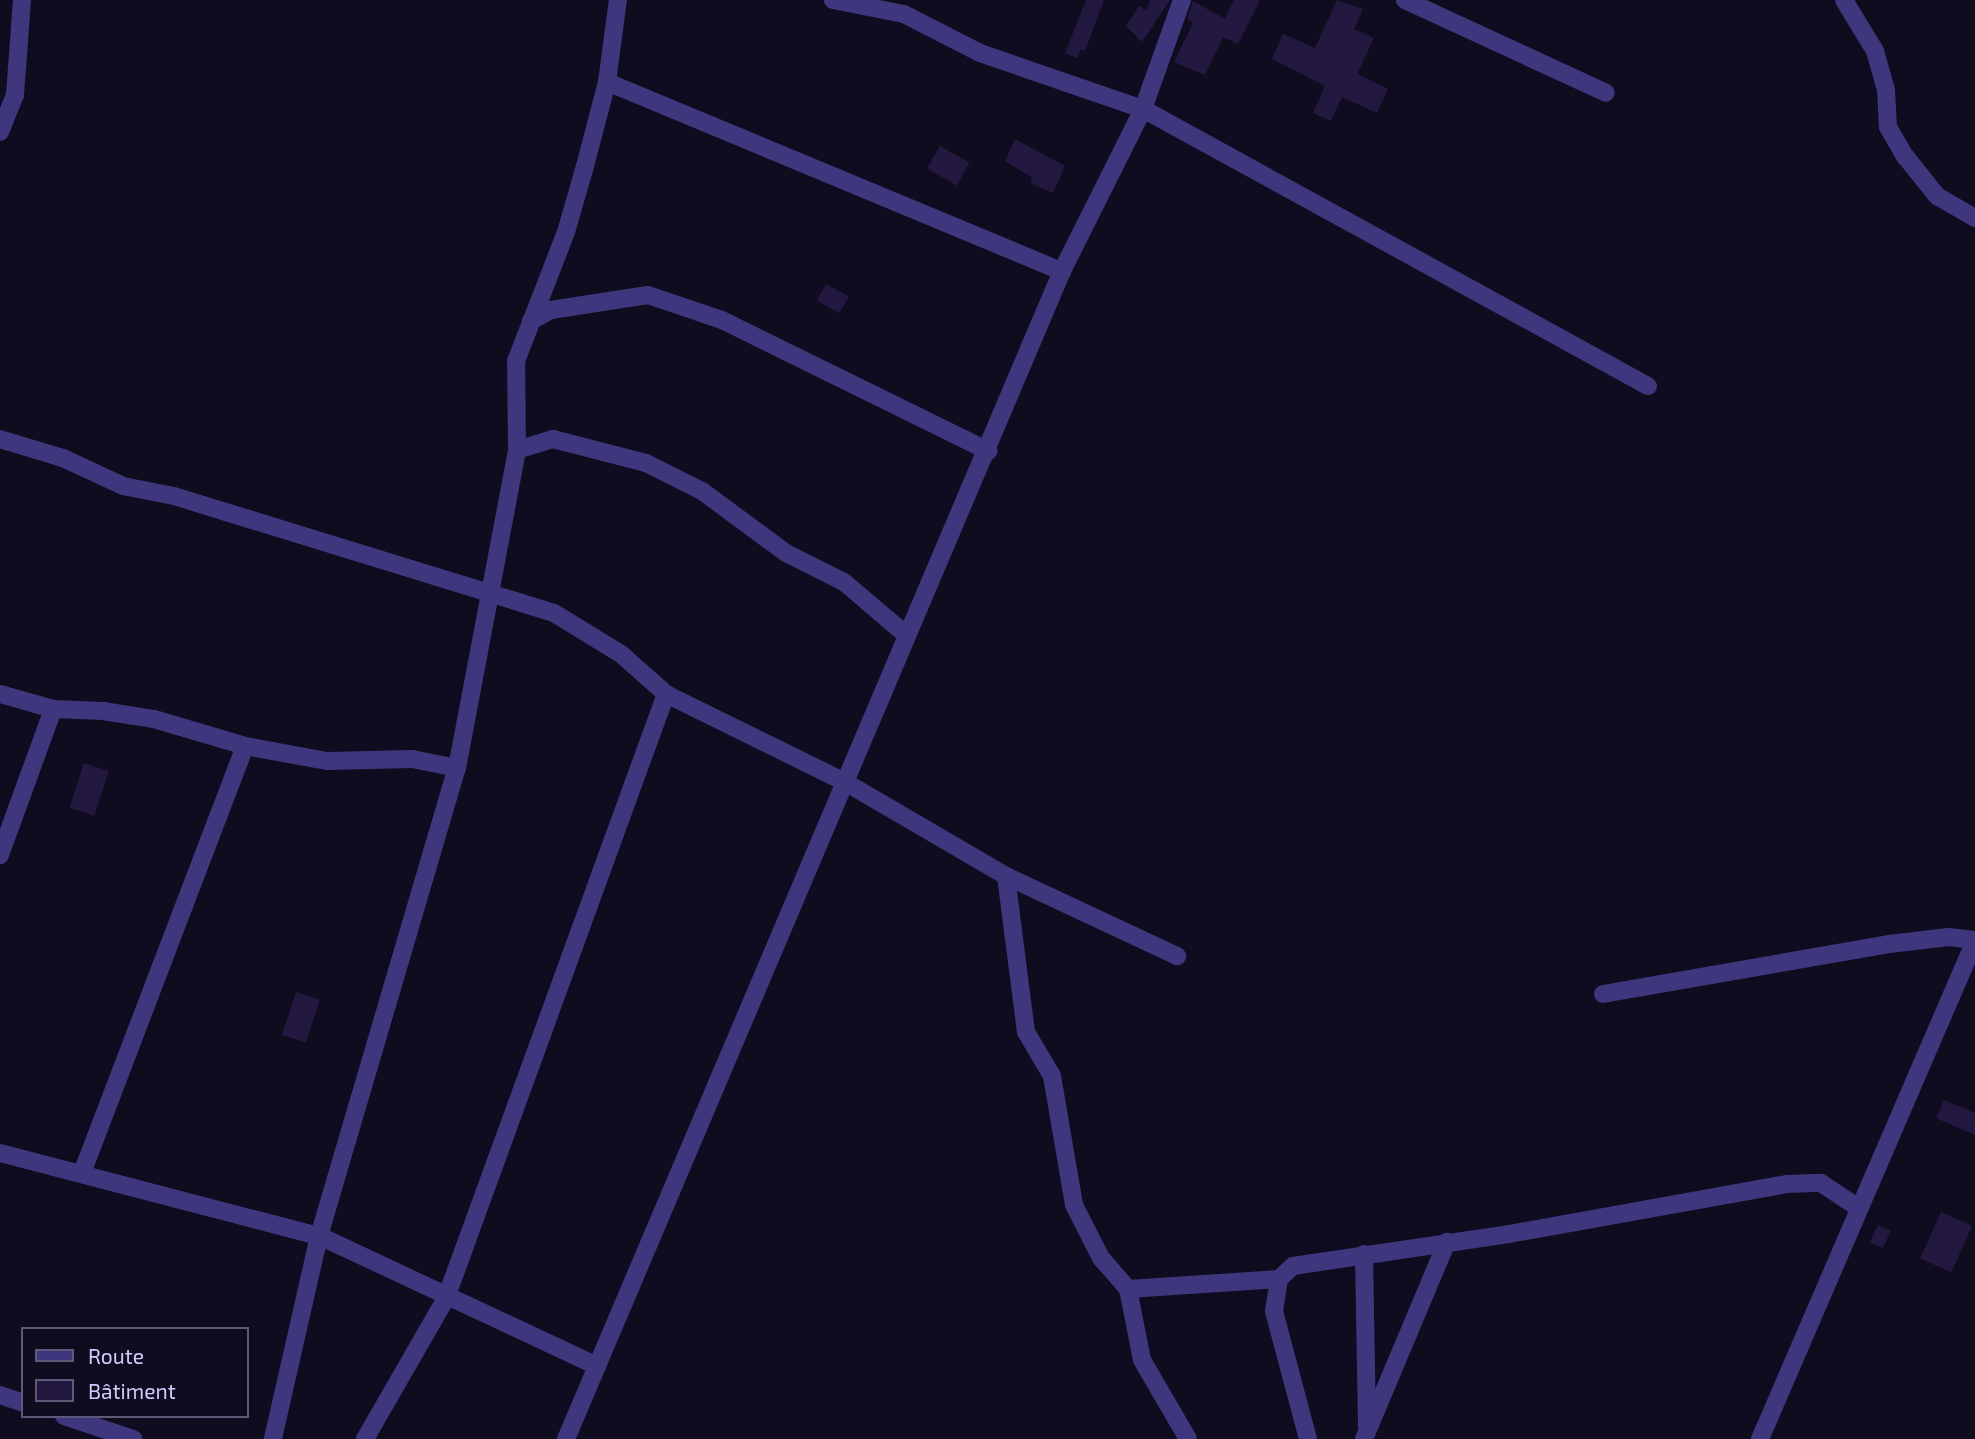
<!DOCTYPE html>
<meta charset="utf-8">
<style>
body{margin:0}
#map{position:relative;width:1975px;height:1439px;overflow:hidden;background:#100c1f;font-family:"Exo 2",sans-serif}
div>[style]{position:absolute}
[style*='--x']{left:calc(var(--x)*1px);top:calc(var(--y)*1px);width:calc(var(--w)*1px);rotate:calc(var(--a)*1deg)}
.building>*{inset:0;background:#231940;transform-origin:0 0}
.street>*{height:18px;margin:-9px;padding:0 9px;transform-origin:9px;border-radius:9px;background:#3e377e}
span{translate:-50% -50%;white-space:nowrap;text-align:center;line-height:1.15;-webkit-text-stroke:6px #100c1f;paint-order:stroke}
.legend{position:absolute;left:21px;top:1327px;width:228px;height:91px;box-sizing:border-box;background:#100c1f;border:2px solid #5e5879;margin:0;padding:9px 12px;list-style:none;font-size:21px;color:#d3caff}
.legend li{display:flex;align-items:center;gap:14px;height:35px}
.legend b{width:35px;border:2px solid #5e5879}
</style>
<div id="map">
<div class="building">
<i style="clip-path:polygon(1086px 0,1104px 0,1085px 51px,1081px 49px,1077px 58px,1065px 53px)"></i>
<i style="clip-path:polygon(1150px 0,1170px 0,1142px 42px,1126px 26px,1139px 6px,1146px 10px)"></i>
<i style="clip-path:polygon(1234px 0,1260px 0,1238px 44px,1223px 37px,1205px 75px,1174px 62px,1193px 23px,1187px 20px,1193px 1px,1225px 19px)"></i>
<i style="clip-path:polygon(1337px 0,1363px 9px,1354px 29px,1374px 38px,1357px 74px,1388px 89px,1377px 113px,1342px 97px,1331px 121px,1313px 113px,1325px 86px,1272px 59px,1283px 34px,1315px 48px)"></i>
<i style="clip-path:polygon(1015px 139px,1065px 166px,1053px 193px,1030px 183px,1033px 178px,1005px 161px)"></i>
<i style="left:940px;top:146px;width:34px;height:26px;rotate:30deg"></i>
<i style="left:826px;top:284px;width:26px;height:19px;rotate:29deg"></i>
<i style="left:84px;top:763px;width:26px;height:47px;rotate:18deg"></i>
<i style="left:296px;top:992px;width:25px;height:45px;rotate:18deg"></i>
<i style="clip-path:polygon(1944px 1100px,1975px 1113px,1975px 1135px,1936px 1118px)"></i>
<i style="left:1941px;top:1212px;width:34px;height:51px;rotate:24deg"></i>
<i style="left:1878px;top:1225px;width:14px;height:19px;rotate:25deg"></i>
</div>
<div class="street">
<i style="--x:833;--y:0;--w:72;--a:11.2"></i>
<i style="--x:904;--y:14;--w:85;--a:27.2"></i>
<i style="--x:980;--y:53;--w:172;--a:19"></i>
<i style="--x:1143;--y:109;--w:576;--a:28.75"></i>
<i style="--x:1405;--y:0;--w:221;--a:24.8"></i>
<i style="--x:1844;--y:0;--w:60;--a:58.7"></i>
<i style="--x:1875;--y:51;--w:41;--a:74.2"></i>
<i style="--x:1886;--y:90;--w:37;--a:87"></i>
<i style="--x:1888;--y:127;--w:34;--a:60"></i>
<i style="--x:1905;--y:156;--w:51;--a:51.3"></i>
<i style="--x:1937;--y:196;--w:44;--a:30.1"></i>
<i style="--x:607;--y:82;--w:493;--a:22.6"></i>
<i style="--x:0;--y:132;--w:40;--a:-68"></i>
<i style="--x:15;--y:95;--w:95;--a:-85.8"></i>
<i style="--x:531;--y:321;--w:23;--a:-29"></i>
<i style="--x:551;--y:310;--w:98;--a:-8.8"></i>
<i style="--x:648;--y:295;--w:78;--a:18.7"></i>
<i style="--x:722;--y:320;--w:297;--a:26.2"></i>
<i style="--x:0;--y:439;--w:66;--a:16.8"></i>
<i style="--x:63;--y:458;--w:66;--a:25"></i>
<i style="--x:123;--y:486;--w:52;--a:11.1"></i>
<i style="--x:174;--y:496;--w:398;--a:17.1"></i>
<i style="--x:554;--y:613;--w:79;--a:31.5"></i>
<i style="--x:621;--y:654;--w:60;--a:41.6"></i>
<i style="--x:666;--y:694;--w:199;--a:26.2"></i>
<i style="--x:845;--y:782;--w:186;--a:30.3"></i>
<i style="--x:1006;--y:876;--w:189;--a:25.1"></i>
<i style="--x:517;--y:450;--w:38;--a:-17"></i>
<i style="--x:553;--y:439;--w:96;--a:14.5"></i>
<i style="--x:646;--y:463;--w:63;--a:26.6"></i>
<i style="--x:702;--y:491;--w:104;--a:36.4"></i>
<i style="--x:786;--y:553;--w:65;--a:26.6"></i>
<i style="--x:844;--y:582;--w:80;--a:40.4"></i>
<i style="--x:0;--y:694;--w:55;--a:15.8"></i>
<i style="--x:53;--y:709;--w:50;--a:2.3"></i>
<i style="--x:103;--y:711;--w:52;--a:8.9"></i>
<i style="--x:154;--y:719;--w:95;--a:16.5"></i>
<i style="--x:245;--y:746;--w:83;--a:10.4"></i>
<i style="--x:327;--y:761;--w:85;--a:-1.3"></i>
<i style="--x:412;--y:759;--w:46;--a:11.3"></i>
<i style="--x:0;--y:855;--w:155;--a:-70"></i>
<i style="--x:1006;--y:876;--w:157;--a:82.7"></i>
<i style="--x:1026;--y:1032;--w:51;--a:59.4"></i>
<i style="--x:1052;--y:1076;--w:131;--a:80.3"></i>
<i style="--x:1074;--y:1205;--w:59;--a:63"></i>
<i style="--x:1101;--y:1258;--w:41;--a:48.9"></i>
<i style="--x:1128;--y:1289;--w:72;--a:78.8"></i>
<i style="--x:1142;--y:1360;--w:91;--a:59.8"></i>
<i style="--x:1603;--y:994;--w:290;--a:-9.9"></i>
<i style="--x:1889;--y:944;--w:60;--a:-6.7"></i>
<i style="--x:1949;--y:937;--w:26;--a:7"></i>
<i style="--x:0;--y:1153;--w:330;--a:14.6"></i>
<i style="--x:319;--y:1236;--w:208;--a:102.8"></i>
<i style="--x:82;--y:1173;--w:457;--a:-69.1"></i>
<i style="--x:1364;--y:1254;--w:172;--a:89"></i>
<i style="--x:1128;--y:1289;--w:151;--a:-3.8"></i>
<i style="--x:597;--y:1366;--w:307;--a:-154.9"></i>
<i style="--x:319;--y:1236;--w:488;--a:-73.6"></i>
<i style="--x:457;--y:768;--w:324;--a:-79.3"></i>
<i style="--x:517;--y:450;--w:89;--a:-90.6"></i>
<i style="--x:516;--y:361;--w:138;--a:-68.8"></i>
<i style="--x:566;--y:232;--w:69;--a:-73.9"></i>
<i style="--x:585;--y:166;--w:87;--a:-75.3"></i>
<i style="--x:607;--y:82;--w:83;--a:-82.4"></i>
<i style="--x:0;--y:1395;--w:24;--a:19"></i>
<i style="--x:64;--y:1416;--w:73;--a:18.4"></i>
<i style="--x:365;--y:1439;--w:163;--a:-60.1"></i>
<i style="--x:446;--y:1298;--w:643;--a:-69.99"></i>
<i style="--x:566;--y:1439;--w:1269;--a:-66.99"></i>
<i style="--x:1062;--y:271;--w:181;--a:-63.4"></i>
<i style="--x:1143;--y:109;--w:116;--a:-70.3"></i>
<i style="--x:1308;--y:1439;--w:132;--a:-104.9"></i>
<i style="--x:1274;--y:1311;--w:32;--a:-81"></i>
<i style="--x:1279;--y:1279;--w:19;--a:-43"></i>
<i style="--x:1293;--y:1266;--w:218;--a:-8.4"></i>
<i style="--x:1509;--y:1234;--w:282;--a:-10.2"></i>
<i style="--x:1787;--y:1184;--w:34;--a:-2"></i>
<i style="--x:1821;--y:1183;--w:43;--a:33.7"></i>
<i style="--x:1364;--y:1439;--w:214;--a:-67.2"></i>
<i style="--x:1760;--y:1439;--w:542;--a:-66.65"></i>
</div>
<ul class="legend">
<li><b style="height:9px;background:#3e377e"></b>Route</li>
<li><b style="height:19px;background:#231940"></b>Bâtiment</li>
</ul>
</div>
